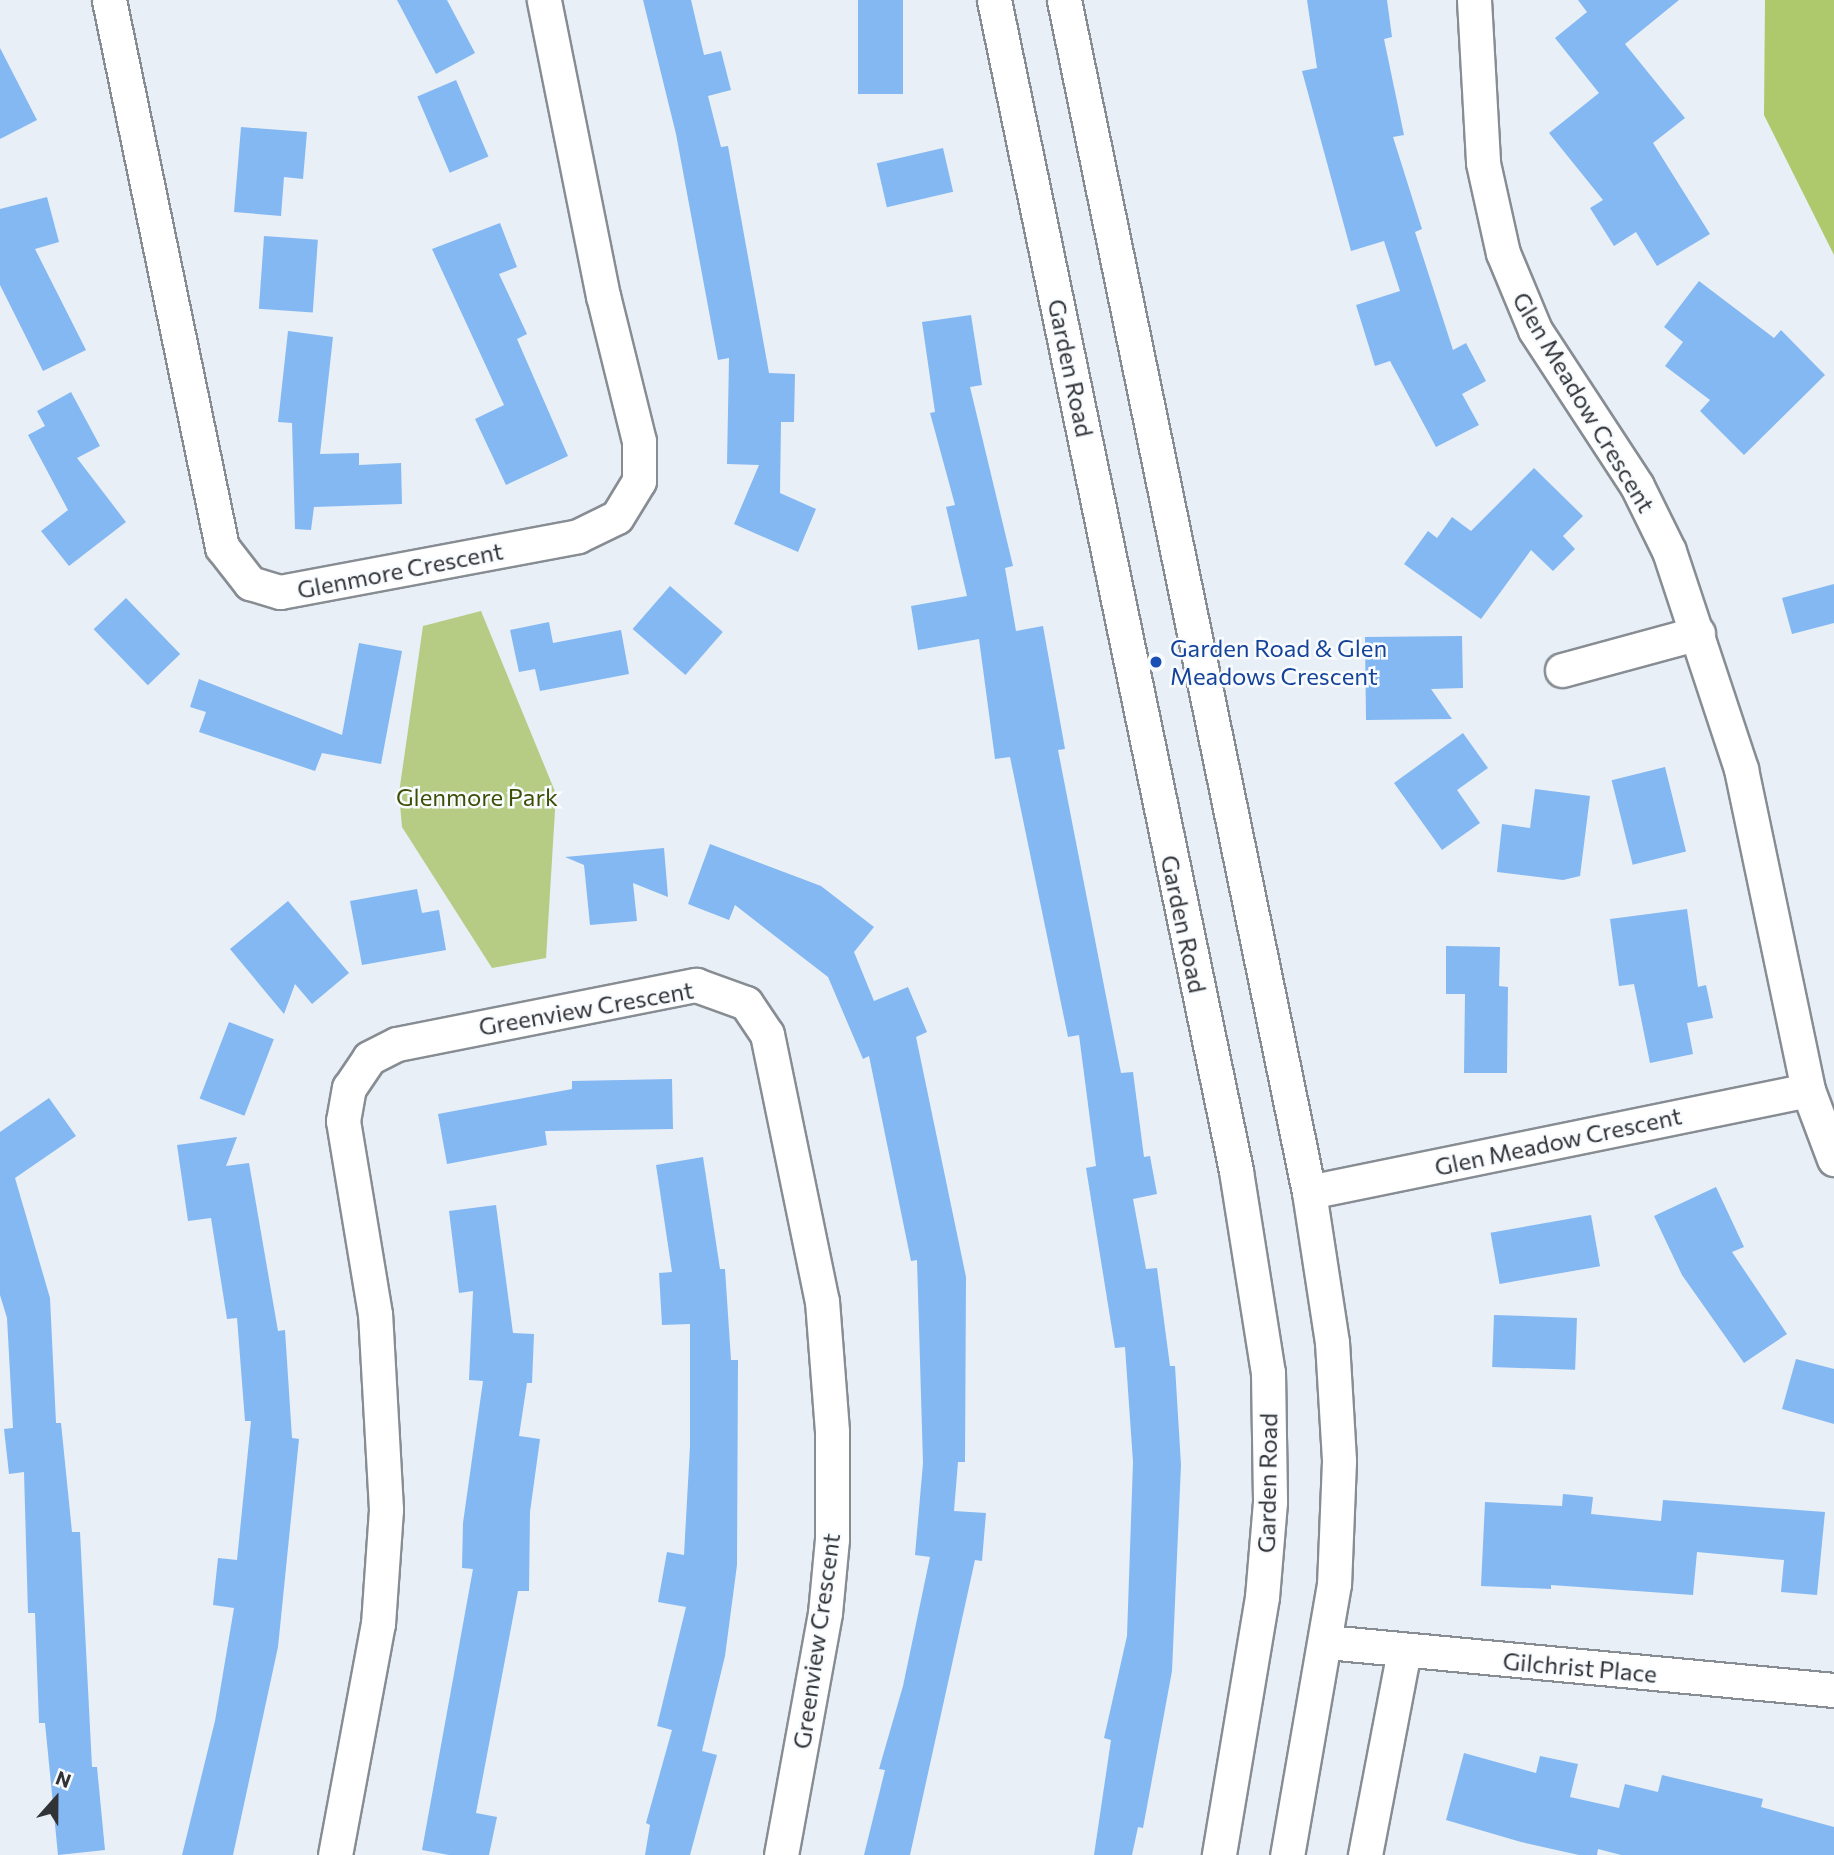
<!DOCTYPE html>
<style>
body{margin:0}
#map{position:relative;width:1834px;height:1855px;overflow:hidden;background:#e8eff6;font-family:Commissioner,sans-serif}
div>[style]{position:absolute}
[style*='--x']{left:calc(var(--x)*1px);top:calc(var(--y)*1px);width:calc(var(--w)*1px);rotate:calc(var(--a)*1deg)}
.green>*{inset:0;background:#b6cc84}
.forest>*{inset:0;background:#aec96b}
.building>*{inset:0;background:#84b8f2;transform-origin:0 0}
.roads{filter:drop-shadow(2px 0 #878d93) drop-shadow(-2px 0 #878d93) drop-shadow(0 2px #878d93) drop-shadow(0 -2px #878d93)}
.minor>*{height:33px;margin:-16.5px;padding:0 16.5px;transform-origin:16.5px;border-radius:16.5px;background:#fff}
.dots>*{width:19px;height:19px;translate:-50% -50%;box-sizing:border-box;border:4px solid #f9fcff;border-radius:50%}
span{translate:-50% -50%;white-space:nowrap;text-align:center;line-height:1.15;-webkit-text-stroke:5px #f9fcff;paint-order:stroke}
.street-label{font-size:24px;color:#313336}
.transit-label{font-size:24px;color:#164399}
.left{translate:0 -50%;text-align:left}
.park-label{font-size:24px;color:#3e4e06}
.north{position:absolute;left:21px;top:1764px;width:70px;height:70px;-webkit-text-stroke:5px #f9fcff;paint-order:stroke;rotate:21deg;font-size:19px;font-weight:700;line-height:28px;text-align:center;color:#313336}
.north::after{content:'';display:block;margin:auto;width:24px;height:32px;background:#313336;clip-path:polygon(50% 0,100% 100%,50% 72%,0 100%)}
</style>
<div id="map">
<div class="green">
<i style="clip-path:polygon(481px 611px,556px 794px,546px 958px,492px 968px,402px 827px,399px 793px,423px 626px)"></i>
</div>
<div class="forest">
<i style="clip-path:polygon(1765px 0,1834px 0,1834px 255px,1764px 115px)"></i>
</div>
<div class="building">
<i style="clip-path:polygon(397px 0,447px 0,475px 53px,436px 74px)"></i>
<i style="clip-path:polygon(643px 0,691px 0,704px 55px,721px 51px,731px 90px,708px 96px,721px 147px,728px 146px,769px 373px,795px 374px,794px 422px,781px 422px,780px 493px,816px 509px,798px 552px,734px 524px,759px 465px,727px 464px,729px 358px,718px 360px,676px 134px)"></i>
<i style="left:858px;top:0;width:45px;height:94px"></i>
<i style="clip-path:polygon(1307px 0,1387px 0,1392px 37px,1384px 39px,1404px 135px,1393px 137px,1422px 229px,1415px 232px,1453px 350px,1466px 343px,1486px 381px,1462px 394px,1479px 425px,1436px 447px,1390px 361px,1375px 366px,1356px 305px,1400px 291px,1384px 241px,1351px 251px,1302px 71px,1317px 68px)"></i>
<i style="clip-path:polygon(1578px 0,1679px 0,1625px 44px,1685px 118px,1653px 143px,1710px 234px,1657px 266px,1636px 232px,1614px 246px,1590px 208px,1603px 200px,1549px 133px,1599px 93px,1555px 38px,1587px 12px)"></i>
<i style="clip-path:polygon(0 48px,37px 120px,0 139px)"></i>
<i style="left:456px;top:80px;width:83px;height:42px;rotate:67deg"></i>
<i style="clip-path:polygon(241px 127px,307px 132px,303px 179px,284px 177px,281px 216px,234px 212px)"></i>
<i style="left:943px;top:148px;width:45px;height:68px;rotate:77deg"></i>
<i style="clip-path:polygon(47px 197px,59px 242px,35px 249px,86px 350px,43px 371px,0 285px,0 209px)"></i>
<i style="clip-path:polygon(500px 223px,517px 267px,499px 274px,527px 334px,517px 339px,568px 456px,506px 485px,475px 419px,504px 405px,432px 249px)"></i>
<i style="left:264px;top:236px;width:54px;height:73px;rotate:4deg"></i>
<i style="clip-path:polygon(1699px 281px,1774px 338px,1781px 330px,1825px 375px,1744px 455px,1700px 411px,1710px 400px,1665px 366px,1683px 342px,1664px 327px)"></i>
<i style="clip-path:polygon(971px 315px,982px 385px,970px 387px,1013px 566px,1005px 568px,1016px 631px,1043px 626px,1065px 749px,1058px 750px,1121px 1073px,1133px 1072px,1144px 1157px,1150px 1156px,1157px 1194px,1133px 1199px,1146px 1269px,1157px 1268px,1170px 1366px,1175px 1366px,1181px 1465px,1172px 1671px,1143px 1828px,1138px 1827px,1132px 1855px,1094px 1855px,1111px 1740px,1104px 1738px,1127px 1636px,1133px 1462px,1125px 1347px,1115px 1348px,1086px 1168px,1096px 1166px,1079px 1035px,1068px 1037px,1010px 757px,995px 759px,979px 639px,918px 650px,911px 606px,967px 596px,946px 507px,955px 505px,930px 413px,935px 412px,922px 322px)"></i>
<i style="clip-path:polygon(288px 331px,333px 337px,320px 454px,359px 453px,359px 465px,401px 463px,402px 504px,314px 507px,311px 530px,295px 529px,292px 423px,278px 422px)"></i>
<i style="clip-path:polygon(71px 392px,100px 446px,77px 458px,126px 522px,69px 566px,41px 531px,68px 510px,28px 435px,45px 426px,37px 411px)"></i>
<i style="clip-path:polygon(1534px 468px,1583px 516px,1563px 536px,1575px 549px,1553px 571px,1531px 550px,1481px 619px,1404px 564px,1428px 531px,1437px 538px,1452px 517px,1471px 531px)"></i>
<i style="clip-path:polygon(1834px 584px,1834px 623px,1792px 634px,1782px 598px)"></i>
<i style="left:670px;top:586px;width:70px;height:57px;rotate:41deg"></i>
<i style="left:126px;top:598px;width:78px;height:45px;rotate:46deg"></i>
<i style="clip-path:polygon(549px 622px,553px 643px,621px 630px,629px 674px,540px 691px,535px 669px,519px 672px,510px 630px)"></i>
<i style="clip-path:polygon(1462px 636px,1463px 688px,1431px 689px,1452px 719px,1366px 720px,1365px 637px)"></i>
<i style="clip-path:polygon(359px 643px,402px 651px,381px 764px,322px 753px,315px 771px,199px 732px,206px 712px,190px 707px,199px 679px,342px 735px)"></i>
<i style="clip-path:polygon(1463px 733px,1488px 768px,1457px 790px,1480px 823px,1442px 850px,1394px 783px)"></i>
<i style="left:1665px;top:767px;width:87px;height:55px;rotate:76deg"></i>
<i style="clip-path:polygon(1535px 789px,1590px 796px,1580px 876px,1563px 880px,1497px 872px,1502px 824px,1530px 828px)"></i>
<i style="clip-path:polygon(710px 844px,821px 886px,874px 927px,854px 952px,874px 1001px,908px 987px,927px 1032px,916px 1037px,966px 1277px,965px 1462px,958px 1462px,954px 1511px,986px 1513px,982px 1561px,975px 1560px,910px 1855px,864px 1855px,885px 1770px,879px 1769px,903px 1686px,930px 1557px,915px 1555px,923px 1463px,917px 1260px,911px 1261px,869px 1056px,863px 1059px,828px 977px,735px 905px,729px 920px,688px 904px)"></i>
<i style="clip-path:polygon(664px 848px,668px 897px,633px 883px,637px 921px,590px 925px,584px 865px,565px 857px)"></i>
<i style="clip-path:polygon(417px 889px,422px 913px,439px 910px,446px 950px,362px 965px,350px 901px)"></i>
<i style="clip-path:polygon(288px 901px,349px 973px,312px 1004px,295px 984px,284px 1014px,230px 949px)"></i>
<i style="clip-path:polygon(1687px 909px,1698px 987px,1706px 985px,1713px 1018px,1687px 1023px,1693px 1054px,1650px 1063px,1634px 984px,1619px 986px,1610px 919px)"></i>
<i style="clip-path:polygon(1446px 946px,1500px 947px,1499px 986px,1508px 987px,1507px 1073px,1464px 1073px,1465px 994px,1446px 994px)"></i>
<i style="left:229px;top:1022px;width:48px;height:82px;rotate:21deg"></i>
<i style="clip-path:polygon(672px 1079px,673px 1129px,545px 1131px,547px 1145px,447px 1164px,438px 1114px,572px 1089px,572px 1081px)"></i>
<i style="clip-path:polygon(49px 1098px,76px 1136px,15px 1178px,50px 1298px,56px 1423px,61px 1423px,72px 1532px,80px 1532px,92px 1767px,97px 1767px,105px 1850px,58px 1855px,45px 1723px,39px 1723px,35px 1613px,28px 1613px,24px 1472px,9px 1474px,4px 1429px,13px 1428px,7px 1318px,0 1295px,0 1132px)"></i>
<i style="clip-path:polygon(237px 1137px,226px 1166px,249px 1163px,278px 1331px,285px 1330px,292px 1438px,299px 1439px,278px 1647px,233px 1855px,182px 1855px,215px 1721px,234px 1608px,213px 1605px,218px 1558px,237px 1560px,251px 1421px,245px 1421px,237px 1318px,227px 1319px,211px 1218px,188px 1221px,177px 1145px)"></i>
<i style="clip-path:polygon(703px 1157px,720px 1269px,725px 1269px,731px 1360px,738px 1360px,737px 1565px,725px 1656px,702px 1751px,717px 1755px,690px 1855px,645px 1855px,650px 1825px,646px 1823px,672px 1730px,657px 1726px,686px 1607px,658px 1602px,667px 1552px,684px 1555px,690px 1446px,690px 1324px,662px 1325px,659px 1273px,672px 1272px,656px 1165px)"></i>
<i style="clip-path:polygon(1716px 1187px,1744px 1247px,1732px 1252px,1787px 1334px,1744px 1363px,1682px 1275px,1654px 1216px)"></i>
<i style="clip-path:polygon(496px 1205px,513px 1333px,534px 1334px,532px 1383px,527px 1383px,519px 1436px,540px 1439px,530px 1512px,529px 1591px,518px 1591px,476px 1813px,497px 1817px,489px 1855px,449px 1855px,422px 1850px,473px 1569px,462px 1568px,463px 1523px,483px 1381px,469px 1380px,473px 1291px,459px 1293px,449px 1211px)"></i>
<i style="left:1591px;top:1215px;width:52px;height:102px;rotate:80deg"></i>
<i style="left:1494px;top:1315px;width:83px;height:52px;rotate:2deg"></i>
<i style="clip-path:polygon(1796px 1359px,1834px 1369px,1834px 1424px,1782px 1409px)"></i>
<i style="clip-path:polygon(1563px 1494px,1593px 1497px,1591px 1514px,1661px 1521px,1663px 1500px,1825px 1512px,1817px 1595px,1781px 1592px,1784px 1560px,1697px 1552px,1693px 1595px,1551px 1585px,1551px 1589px,1481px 1586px,1485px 1502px,1562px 1506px)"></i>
<i style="clip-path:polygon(1464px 1753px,1536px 1773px,1540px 1756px,1578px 1764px,1570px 1797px,1619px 1808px,1625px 1784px,1658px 1792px,1662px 1775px,1763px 1799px,1761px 1807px,1834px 1827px,1834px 1855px,1621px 1855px,1598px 1849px,1597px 1855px,1579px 1855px,1521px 1842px,1446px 1820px)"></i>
</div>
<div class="roads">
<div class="minor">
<i style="--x:109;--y:0;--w:559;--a:78.33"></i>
<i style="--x:222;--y:547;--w:46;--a:52.1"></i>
<i style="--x:250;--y:583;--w:31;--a:17"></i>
<i style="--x:280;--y:592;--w:303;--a:-10.6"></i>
<i style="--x:578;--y:536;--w:43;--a:-26"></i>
<i style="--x:617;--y:517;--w:42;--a:-58.6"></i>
<i style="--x:639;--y:481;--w:40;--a:-90"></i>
<i style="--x:639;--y:441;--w:149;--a:-103.9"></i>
<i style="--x:603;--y:296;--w:302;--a:-101.3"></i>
<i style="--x:994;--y:0;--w:1196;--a:78.32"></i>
<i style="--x:1236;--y:1171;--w:204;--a:81"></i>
<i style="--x:1268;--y:1372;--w:130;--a:89.1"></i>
<i style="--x:1270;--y:1502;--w:95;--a:94.8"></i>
<i style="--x:1262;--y:1597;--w:262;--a:99.5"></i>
<i style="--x:1064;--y:0;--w:1217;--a:78.39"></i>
<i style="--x:1309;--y:1192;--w:152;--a:81.3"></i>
<i style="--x:1332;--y:1342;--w:119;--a:86.6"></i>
<i style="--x:1339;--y:1461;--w:123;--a:92.3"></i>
<i style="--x:1334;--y:1584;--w:275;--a:99.8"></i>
<i style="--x:1474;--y:0;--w:163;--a:86.8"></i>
<i style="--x:1483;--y:163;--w:92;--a:77.5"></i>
<i style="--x:1503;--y:253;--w:83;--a:67.4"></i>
<i style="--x:1535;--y:330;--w:186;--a:56.8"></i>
<i style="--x:1637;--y:486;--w:72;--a:63.8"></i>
<i style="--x:1669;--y:551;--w:230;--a:71.7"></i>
<i style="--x:1741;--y:769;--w:328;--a:78.2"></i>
<i style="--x:1808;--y:1090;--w:74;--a:69.4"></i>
<i style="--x:1562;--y:670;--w:141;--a:-15.2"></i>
<i style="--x:1309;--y:1192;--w:509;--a:-11.55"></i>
<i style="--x:1327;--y:1642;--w:509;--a:5.41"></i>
<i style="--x:335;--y:1855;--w:235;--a:-79.5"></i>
<i style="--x:378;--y:1624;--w:115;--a:-86"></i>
<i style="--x:386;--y:1509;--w:195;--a:-93.2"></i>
<i style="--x:375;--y:1314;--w:196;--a:-99.4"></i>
<i style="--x:343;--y:1121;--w:34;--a:-80"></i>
<i style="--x:349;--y:1088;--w:36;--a:-56"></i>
<i style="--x:369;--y:1058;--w:31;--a:-27"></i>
<i style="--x:397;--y:1044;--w:305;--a:-11.2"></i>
<i style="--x:696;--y:985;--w:53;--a:19.8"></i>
<i style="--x:746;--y:1003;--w:37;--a:56"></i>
<i style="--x:767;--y:1034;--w:273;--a:78.4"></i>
<i style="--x:822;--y:1301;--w:131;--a:85.6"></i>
<i style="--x:832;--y:1432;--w:107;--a:90"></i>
<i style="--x:832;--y:1539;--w:74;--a:95.4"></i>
<i style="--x:825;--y:1613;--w:246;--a:100.3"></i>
<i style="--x:1365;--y:1855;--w:208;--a:-79.2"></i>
</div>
</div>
<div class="dots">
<i style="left:1156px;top:662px;background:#1a4fb4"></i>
</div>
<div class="street-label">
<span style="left:1071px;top:368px;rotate:78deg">Garden Road</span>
<span style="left:1584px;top:402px;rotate:59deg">Glen Meadow Crescent</span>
<span style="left:400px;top:570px;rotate:-11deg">Glenmore Crescent</span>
<span style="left:1184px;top:924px;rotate:78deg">Garden Road</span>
<span style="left:586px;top:1008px;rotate:-10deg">Greenview Crescent</span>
<span style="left:1558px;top:1141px;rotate:-12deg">Glen Meadow Crescent</span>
<span style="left:1267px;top:1483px;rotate:-89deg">Garden Road</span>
<span style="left:816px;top:1641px;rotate:-82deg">Greenview Crescent</span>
<span style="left:1580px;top:1667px;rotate:5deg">Gilchrist Place</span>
</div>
<div class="transit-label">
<span class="left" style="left:1170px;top:662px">Garden Road &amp; Glen<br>Meadows Crescent</span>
</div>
<div class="park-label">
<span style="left:477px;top:797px">Glenmore Park</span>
</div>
<div class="north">N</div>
</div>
